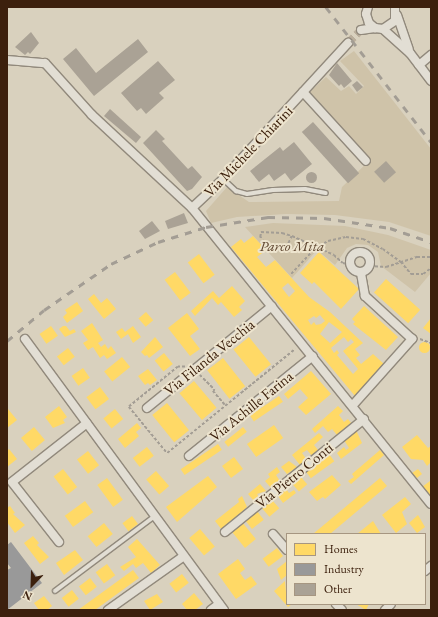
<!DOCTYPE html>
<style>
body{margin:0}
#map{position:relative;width:438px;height:617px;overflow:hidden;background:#d9d1be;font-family:"EB Garamond",serif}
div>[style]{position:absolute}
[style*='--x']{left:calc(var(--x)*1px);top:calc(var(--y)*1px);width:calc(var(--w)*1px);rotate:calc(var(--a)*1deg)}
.green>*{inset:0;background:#cfc3a9}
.homes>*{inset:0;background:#ffd966;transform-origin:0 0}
.round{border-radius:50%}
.industry>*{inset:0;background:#999}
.building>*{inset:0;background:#aaa295;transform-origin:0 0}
.street-tunnel>*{height:8px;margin-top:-4px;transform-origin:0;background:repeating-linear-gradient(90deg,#baae9b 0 8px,transparent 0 12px)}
.path>*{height:1.5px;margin-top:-0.75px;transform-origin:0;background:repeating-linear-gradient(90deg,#a39d94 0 3px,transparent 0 5px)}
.roads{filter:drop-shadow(1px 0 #91897c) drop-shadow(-1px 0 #91897c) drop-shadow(0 1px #91897c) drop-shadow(0 -1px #91897c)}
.lane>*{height:4px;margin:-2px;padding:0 2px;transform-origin:2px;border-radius:2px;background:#e2ded4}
.street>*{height:8px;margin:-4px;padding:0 4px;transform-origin:4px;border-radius:4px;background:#e2ded4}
.street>.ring{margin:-4px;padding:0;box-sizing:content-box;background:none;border:8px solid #e2ded4;border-radius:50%}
.rail>*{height:2.5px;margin-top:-1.25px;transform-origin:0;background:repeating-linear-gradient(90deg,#a39d94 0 7px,transparent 0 14px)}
span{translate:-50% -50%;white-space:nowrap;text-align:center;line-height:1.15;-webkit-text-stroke:4px #ede4ce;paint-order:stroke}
.street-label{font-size:15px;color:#3c200d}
.park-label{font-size:15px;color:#5f4630;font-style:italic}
.frame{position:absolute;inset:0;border:8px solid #3c200d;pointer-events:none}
.legend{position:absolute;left:286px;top:533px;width:140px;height:72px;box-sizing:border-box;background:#ede4ce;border:1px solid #a69681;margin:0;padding:5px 7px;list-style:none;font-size:12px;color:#3c200d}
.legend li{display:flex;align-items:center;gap:8px;height:20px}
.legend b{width:20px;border:1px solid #a69681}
.north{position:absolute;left:12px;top:565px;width:40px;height:40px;-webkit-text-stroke:3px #ede4ce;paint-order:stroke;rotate:203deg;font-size:11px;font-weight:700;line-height:16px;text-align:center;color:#3c200d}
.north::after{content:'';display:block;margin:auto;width:14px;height:18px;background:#3c200d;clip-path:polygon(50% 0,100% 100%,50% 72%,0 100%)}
</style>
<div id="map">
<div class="green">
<i style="clip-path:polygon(354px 51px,431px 149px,431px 236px,389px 222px,335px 215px,286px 214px,237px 217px,211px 223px,206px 211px,227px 187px,249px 202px,339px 201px,342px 187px,370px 160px,310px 92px,326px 77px,341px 91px,349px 86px,356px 94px,364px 86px,340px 61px)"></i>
<i style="clip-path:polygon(273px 223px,345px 226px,388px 235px,431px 250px,431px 273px,415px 292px,381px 266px,378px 252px,368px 245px,356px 244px,347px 248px,335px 265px,317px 250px,292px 278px,245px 227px)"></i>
</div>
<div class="homes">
<i style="clip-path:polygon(evenodd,253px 236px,266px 250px,257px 257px,266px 267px,275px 260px,309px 297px,330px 312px,363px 343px,355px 349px,360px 355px,356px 358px,361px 364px,373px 354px,384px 364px,355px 396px,231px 247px,241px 239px,244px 243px,253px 236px,288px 283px,295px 291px,289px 297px,282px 288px,288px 283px,253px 236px,320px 315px,325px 321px,321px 324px,316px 325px,314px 322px,311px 325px,308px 320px,314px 316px,316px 318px,320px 315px,253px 236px,329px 322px,342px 332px,330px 343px,320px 334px,329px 322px,253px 236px,344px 337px,348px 342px,351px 339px,354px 342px,343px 351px,358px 369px,353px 374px,337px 355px,339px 353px,337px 350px,334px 353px,331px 348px,344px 337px)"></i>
<i style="clip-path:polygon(319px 252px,359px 289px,341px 309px,314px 282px,312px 284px,300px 273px)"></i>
<i style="left:199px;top:254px;width:26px;height:14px;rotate:53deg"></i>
<i style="left:175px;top:272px;width:26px;height:13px;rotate:53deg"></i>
<i style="left:386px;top:279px;width:46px;height:18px;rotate:42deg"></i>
<i style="clip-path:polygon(232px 286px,245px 301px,239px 307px,242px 310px,234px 317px,221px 302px,218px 305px,212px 298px,195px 316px,191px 311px,213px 291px,219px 298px)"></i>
<i style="clip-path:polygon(94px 294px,101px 303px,107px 298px,116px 309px,104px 319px,88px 299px)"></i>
<i style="clip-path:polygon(77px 302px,83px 311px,67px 323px,63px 317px,67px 313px,65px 310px)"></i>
<i style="clip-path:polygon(364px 306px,398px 337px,386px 350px,353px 324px,355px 322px,352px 319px)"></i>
<i style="left:146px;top:312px;width:11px;height:10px;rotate:49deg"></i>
<i style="clip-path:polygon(187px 313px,199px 329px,190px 336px,200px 349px,190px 356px,168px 328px)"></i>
<i style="clip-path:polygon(431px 318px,431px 334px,423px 328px)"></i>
<i style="clip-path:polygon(92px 323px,103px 340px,98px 343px,101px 347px,105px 344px,108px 349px,111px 346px,116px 353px,107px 359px,104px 355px,100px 358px,93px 347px,88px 350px,83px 343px,88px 340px,81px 331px)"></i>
<i style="left:51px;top:326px;width:12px;height:14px;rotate:55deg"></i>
<i style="clip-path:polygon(63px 326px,66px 326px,70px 331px,74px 329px,76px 332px,65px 337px,59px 329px)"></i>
<i style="clip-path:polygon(133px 326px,141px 337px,133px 343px,128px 334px,121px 339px,116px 332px,122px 328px,125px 332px)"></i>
<i style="clip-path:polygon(155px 337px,163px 347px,149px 358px,147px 355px,145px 356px,141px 352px)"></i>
<i style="left:249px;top:337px;width:35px;height:20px;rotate:51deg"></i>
<i class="round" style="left:418.5px;top:341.5px;width:11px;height:11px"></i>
<i style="left:68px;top:348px;width:11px;height:14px;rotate:52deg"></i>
<i style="left:164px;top:353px;width:14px;height:12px;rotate:51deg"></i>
<i style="left:122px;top:357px;width:13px;height:23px;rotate:51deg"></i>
<i style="left:223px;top:358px;width:36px;height:20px;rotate:52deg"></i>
<i style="left:83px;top:368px;width:12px;height:14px;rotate:55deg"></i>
<i style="clip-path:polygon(148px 369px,157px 380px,150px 385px,148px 383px,145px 385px,138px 376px)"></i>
<i style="clip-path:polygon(311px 371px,331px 394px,306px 415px,298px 407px,308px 398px,300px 389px,288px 399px,284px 394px)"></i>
<i style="left:194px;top:381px;width:35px;height:19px;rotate:50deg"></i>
<i style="left:100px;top:387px;width:15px;height:17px;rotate:53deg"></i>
<i style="left:279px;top:396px;width:7px;height:35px;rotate:56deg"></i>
<i style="left:167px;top:403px;width:35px;height:19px;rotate:51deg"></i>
<i style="clip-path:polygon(59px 406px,67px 417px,63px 420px,65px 423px,53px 428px,45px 417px)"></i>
<i style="clip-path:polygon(338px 406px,343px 411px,339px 415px,344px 422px,348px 419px,351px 423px,337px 435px,332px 429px,328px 432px,323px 426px,315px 433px,312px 429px)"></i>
<i style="clip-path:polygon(8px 409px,17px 420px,7px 428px,7px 410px)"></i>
<i style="left:115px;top:409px;width:13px;height:15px;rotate:51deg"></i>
<i style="clip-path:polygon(137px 423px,141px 428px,136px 432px,139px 436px,125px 448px,118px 439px)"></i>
<i style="left:274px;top:425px;width:16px;height:33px;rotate:55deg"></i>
<i style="left:34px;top:427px;width:17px;height:17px;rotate:50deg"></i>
<i style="left:243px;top:427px;width:6px;height:24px;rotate:51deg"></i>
<i style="clip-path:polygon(356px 430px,362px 443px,341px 459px,337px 453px,344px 447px,346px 450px,349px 448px,344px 440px)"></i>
<i style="clip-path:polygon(319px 433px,323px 437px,314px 445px,318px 450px,312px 456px,307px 450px,302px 453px,307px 460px,300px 465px,292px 455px)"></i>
<i style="clip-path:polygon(417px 435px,428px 448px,431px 446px,431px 462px,427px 466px,423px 460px,411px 459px,402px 447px)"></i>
<i style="left:218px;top:444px;width:7px;height:45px;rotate:56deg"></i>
<i style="left:147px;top:447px;width:11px;height:18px;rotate:52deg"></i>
<i style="clip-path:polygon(9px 449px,17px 459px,7px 467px,7px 451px)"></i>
<i style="clip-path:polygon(380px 450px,384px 455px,351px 484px,348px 481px,354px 477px,352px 474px)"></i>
<i style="left:88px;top:451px;width:18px;height:14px;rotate:52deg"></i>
<i style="left:329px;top:454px;width:9px;height:29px;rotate:54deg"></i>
<i style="left:234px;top:457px;width:15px;height:15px;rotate:53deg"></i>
<i style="clip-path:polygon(289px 461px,297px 467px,287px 474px,281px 467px)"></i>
<i style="clip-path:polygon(277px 467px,280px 472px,276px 475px,280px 481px,271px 488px,265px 481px,270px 477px,268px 474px)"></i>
<i style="left:63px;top:469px;width:23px;height:12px;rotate:52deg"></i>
<i style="clip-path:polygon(418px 469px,422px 474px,417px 478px,412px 473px)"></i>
<i style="left:156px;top:471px;width:20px;height:13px;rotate:49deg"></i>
<i style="clip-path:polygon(332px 475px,341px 485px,325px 499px,323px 497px,317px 501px,309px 492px)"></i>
<i style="clip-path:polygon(208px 476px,217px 487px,177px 522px,166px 507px)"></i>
<i style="left:300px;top:476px;width:11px;height:11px;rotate:49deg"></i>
<i style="left:107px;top:478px;width:27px;height:12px;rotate:54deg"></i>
<i style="clip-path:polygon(380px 478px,387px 486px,330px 534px,313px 534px)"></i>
<i style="clip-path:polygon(430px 481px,431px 482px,431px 497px,422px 487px)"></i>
<i style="clip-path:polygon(260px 484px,266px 491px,257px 494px,259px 497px,254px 501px,248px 494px)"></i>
<i style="clip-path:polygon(286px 489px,289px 493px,294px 490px,296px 493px,283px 503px,278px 496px)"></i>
<i style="clip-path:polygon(242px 496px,247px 507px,222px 530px,215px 521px,239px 502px,238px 499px)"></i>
<i style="clip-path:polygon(405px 497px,411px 504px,402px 512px,407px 524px,396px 533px,382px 515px)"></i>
<i style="left:272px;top:500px;width:11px;height:13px;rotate:49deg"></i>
<i style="left:85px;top:501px;width:14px;height:25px;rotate:54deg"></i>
<i style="clip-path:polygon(10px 506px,15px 513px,13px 514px,25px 525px,15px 533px,7px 522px,7px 508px)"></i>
<i style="left:257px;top:511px;width:11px;height:15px;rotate:52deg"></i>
<i style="clip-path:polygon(418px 515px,425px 527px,417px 533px,409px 523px)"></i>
<i style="left:132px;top:516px;width:10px;height:12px;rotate:53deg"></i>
<i style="clip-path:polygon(373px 521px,381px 534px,357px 534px)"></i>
<i style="left:242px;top:522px;width:22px;height:14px;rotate:51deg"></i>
<i style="left:104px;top:523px;width:14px;height:21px;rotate:51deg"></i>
<i style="left:200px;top:529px;width:23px;height:14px;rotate:50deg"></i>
<i style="clip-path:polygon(33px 536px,39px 543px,37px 545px,49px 557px,40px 564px,24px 543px)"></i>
<i style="clip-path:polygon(137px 539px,160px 565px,151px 573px,143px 563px,136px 568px,133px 564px,124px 571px,120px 567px,136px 557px,128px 547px)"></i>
<i style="left:277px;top:548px;width:10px;height:18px;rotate:53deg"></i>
<i style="clip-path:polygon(75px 550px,83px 560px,64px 575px,56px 563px)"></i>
<i style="clip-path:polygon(238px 559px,245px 569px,240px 573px,245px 580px,251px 576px,257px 584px,236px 599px,218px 574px)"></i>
<i style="clip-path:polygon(287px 561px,287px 575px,281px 580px,277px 569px)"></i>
<i style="left:107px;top:564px;width:14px;height:14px;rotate:54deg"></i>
<i style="clip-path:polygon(133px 570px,139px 578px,95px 610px,78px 610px)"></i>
<i style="left:182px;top:574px;width:11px;height:16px;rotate:52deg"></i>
<i style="left:90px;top:578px;width:11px;height:14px;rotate:52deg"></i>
<i style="clip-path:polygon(285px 581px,287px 604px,292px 604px,288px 607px,274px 591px)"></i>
<i style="left:72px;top:590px;width:11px;height:13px;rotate:52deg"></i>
<i style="clip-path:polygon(194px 593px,203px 604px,195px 610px,187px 610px,182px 604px)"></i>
<i style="clip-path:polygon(157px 594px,163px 602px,150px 610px,144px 601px)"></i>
<i style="clip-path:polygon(44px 596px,52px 606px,47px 610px,39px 610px,34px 603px)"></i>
<i style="clip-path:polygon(356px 604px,369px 604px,366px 610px)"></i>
</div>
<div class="industry">
<i style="clip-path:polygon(11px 542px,42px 583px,7px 610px,7px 570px,11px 568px,7px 563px,7px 545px)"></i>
</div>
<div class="building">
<i style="clip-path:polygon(31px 32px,39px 43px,30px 54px,28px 52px,25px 55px,15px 47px)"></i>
<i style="clip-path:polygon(138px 39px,148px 52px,94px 96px,63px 59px,76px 48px,96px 73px)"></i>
<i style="clip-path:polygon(158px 61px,175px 80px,159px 93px,164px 98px,146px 114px,141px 108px,137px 111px,121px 93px)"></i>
<i style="clip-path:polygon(337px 63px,352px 81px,344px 88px,341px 84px,339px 86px,329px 75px)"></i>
<i style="clip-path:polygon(357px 81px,363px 87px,357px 92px,352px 85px)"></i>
<i style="clip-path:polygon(110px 109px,141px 137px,136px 143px,104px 116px)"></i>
<i style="left:313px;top:122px;width:69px;height:15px;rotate:48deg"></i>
<i style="clip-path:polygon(156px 130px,165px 139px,162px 141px,188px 169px,192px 166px,202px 177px,192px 189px,187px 191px,143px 143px)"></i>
<i style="clip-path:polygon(294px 142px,312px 164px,291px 181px,285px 173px,274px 181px,269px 174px,259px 182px,250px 171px,280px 147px,283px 151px)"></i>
<i style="left:386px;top:161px;width:15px;height:16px;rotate:48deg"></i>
<i class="round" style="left:305.5px;top:171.5px;width:11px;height:11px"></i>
<i style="clip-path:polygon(184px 213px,188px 223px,168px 229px,165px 221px)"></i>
<i style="clip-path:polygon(152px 221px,160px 231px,145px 239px,139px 231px)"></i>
</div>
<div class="street-tunnel">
<i style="--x:348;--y:43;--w:18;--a:-45"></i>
</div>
<div class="path">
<i style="--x:292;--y:236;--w:12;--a:114"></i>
<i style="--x:287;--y:247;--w:11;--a:158"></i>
<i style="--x:277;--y:251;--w:12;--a:-160"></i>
<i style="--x:266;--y:247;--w:12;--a:-121"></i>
<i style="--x:260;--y:237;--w:5;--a:-79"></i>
<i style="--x:261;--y:232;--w:21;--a:3"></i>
<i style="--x:282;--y:233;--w:10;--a:17"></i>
<i style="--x:292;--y:236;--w:46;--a:24.3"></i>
<i style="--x:334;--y:255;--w:12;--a:42"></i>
<i style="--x:343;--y:263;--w:8;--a:14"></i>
<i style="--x:370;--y:266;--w:16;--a:4"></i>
<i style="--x:386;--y:267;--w:33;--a:-18"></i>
<i style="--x:417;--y:257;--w:14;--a:0"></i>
<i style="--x:291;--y:274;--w:35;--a:-47"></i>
<i style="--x:315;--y:248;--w:15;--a:-28"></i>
<i style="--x:328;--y:241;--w:18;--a:-13"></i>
<i style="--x:346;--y:237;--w:17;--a:7"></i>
<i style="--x:363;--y:239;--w:22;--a:27"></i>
<i style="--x:383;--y:249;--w:22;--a:36"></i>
<i style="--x:401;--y:262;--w:16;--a:50"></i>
<i style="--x:411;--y:274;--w:12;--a:0"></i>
<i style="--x:423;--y:274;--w:10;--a:-37"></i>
<i style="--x:420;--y:339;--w:12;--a:20"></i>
<i style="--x:185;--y:367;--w:7;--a:180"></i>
<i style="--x:178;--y:367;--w:63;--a:140.8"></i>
<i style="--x:129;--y:407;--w:60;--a:50.4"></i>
<i style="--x:167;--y:453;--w:165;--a:-39.1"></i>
<i style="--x:200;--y:375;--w:21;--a:45"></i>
<i style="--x:215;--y:390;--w:2;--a:153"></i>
<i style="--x:213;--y:391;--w:18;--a:49"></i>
</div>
<div class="roads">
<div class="lane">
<i style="--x:223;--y:179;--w:18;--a:43"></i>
<i style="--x:236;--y:191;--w:11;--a:15"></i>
<i style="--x:247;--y:194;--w:26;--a:-9"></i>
<i style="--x:273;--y:190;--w:32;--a:-2"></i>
<i style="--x:305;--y:189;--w:21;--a:11"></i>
<i style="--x:55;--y:591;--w:125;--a:-36.9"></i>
</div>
<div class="street">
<i style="--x:368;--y:7;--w:7;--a:106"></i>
<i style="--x:366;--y:14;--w:9;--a:72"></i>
<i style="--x:369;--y:23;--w:8;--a:40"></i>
<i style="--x:375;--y:28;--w:8;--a:7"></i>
<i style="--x:383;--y:29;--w:14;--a:-34"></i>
<i style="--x:395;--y:21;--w:14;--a:-90"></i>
<i style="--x:397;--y:15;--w:36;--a:71"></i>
<i style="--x:383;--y:29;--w:36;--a:42"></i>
<i style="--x:410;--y:53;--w:35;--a:53"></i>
<i style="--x:361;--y:30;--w:14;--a:-8"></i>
<i style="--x:7;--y:60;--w:38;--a:5"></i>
<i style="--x:45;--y:63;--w:70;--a:47.9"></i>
<i style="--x:92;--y:115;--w:137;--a:42.9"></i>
<i style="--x:192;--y:208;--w:380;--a:51.1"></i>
<i style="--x:419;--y:65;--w:16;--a:-40"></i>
<i style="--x:303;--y:92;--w:93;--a:47.6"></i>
<i style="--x:192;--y:208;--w:42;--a:-43.1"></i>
<i style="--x:223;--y:179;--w:185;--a:-47.4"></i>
<i class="ring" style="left:350px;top:252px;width:12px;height:12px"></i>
<i style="--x:25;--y:339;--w:336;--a:53.7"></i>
<i style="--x:353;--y:405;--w:89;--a:-48.2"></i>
<i style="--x:412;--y:339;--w:64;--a:-137.5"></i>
<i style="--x:365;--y:296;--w:23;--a:-100"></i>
<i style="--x:147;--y:408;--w:161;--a:-39.2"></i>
<i style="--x:189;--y:456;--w:159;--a:-38.9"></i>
<i style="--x:225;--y:532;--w:179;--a:-39.1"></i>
<i style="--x:273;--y:534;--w:21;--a:49"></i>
<i style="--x:59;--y:542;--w:76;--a:-128.1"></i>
<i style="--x:12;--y:482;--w:95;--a:-38.2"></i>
<i style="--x:425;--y:571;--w:8;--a:-40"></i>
<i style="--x:336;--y:604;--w:8;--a:45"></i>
<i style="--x:108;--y:610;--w:93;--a:-35.4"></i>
<i style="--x:211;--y:610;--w:10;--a:-37"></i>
<i style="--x:385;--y:610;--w:8;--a:-45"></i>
</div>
</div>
<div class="rail">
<i style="--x:326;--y:7;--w:171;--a:52.1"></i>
<i style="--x:7;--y:341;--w:48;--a:-40"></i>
<i style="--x:44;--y:310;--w:81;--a:-34.5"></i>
<i style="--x:111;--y:264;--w:52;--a:-25.1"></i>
<i style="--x:158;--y:242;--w:50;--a:-17.4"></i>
<i style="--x:206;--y:227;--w:63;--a:-9.2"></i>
<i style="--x:268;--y:217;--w:56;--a:1"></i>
<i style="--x:324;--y:218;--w:67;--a:8.6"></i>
<i style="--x:390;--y:228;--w:43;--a:18.9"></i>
</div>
<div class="street-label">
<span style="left:248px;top:151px;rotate:-46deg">Via Michele Chiarini</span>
<span style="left:209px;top:357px;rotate:-39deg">Via Filanda Vecchia</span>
<span style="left:251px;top:406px;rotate:-39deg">Via Achille Farina</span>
<span style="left:294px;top:475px;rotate:-39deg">Via Pietro Conti</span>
</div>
<div class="park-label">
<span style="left:292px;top:246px">Parco Mita</span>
</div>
<div class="frame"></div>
<ul class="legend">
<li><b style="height:11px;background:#ffd966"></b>Homes</li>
<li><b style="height:11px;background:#999"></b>Industry</li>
<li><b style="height:11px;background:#aaa295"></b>Other</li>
</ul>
<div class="north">N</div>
</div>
